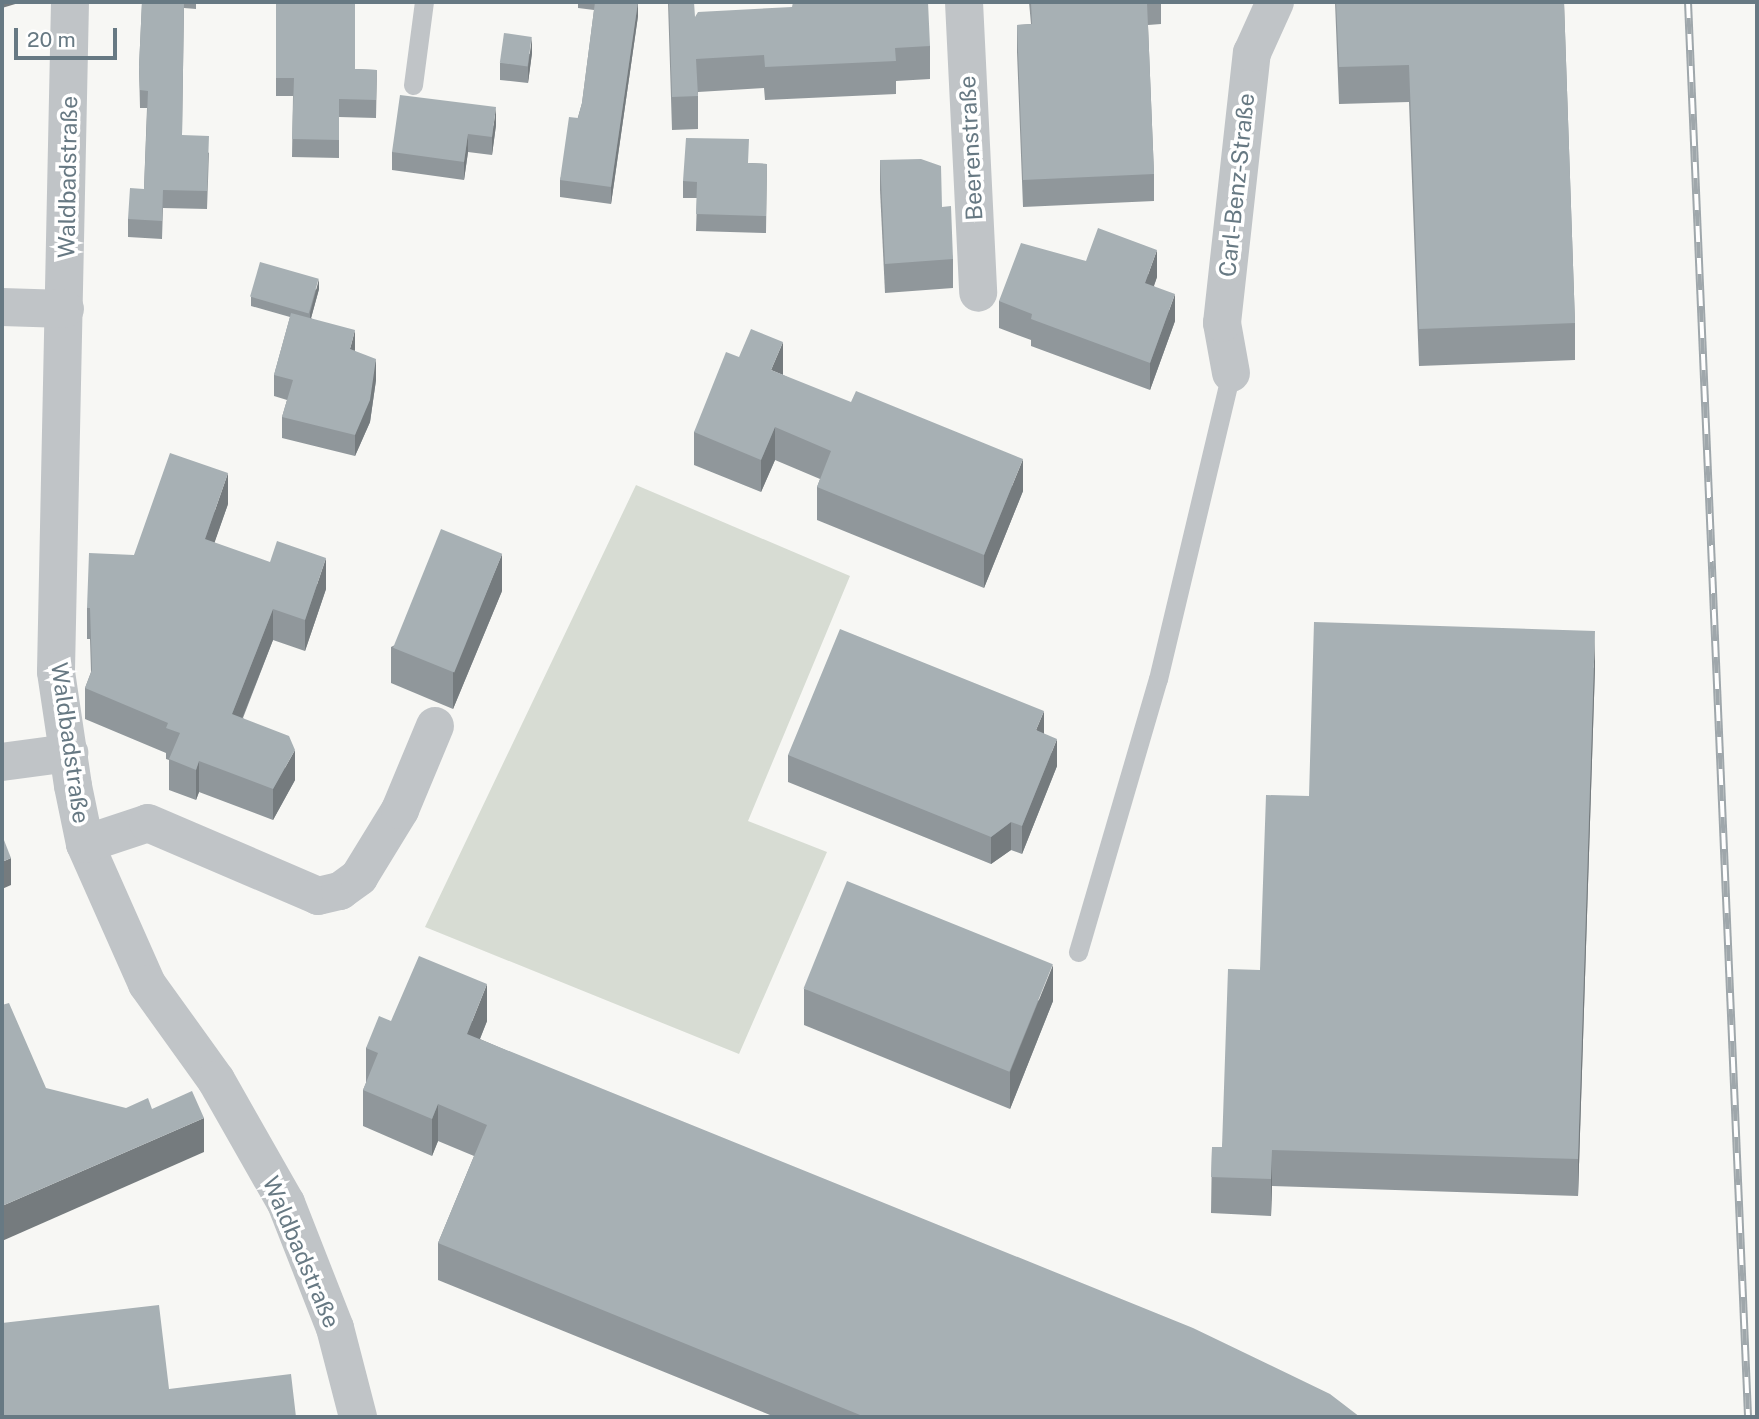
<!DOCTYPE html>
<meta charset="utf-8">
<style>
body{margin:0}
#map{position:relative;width:1759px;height:1419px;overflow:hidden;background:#f7f7f4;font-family:"Public Sans",sans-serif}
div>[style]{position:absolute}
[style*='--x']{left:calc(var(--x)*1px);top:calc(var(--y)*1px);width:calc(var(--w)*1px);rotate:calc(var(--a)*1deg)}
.green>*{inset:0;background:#d7dcd3}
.service>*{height:19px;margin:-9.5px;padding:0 9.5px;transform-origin:9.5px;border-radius:9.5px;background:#c0c4c7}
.minor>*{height:38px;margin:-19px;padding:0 19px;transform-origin:19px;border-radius:19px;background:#c0c4c7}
.rail>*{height:8px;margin-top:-4px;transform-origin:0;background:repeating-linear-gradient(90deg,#fff 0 16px,#9fa7ab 0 32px);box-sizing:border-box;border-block:2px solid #9fa7ab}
.wall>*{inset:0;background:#90979b}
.shaded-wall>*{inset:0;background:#757b7e}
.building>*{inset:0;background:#a7b0b4;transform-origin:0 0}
span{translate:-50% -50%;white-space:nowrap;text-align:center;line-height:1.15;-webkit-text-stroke:7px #fff;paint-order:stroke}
.street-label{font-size:23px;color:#677983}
.frame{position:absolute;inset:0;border:4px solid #677983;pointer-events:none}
.scale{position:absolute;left:14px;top:28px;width:103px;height:32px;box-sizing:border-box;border:4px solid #677983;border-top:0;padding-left:9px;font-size:21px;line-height:24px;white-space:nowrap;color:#677983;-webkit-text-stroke:5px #fff;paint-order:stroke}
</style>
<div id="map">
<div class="green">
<i style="clip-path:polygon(636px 485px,850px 576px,748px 821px,827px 852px,739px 1054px,425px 927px)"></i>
</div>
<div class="service">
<i style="--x:413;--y:85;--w:84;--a:-82.5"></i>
<i style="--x:1078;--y:952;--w:284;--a:-73.7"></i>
<i style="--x:1158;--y:679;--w:315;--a:-76.6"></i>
</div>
<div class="minor">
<i style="--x:70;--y:2;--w:670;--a:91.2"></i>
<i style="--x:56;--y:672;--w:115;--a:81.5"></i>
<i style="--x:73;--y:786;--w:59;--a:78.3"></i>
<i style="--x:85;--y:844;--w:153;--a:66.1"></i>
<i style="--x:147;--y:984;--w:118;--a:54.3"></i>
<i style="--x:216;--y:1080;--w:142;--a:60.4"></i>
<i style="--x:286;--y:1203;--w:134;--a:68.6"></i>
<i style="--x:335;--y:1328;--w:92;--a:75.5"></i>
<i style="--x:964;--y:2;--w:291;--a:87.2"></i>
<i style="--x:2;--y:307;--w:63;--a:1.8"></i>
<i style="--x:1231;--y:373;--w:51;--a:-100.2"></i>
<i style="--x:1222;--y:323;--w:272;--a:-83.7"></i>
<i style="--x:1252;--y:53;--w:56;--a:-65.7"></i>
<i style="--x:2;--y:762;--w:68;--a:-7.7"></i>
<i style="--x:85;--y:844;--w:66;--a:-18.4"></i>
<i style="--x:148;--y:823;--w:185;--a:23.2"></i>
<i style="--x:318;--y:896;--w:23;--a:-13"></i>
<i style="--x:340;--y:891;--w:24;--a:-36"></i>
<i style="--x:359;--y:877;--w:79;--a:-58.5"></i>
<i style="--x:400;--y:810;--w:91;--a:-67.4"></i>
</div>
<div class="rail">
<i style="--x:1688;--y:2;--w:1416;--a:87.57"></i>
</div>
<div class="wall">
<i style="clip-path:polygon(142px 2px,196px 2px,196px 9px,184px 8px,182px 135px,209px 153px,207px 209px,163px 208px,162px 239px,128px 237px,128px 219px,144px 189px,147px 108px,140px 108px,139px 67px)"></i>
<i style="clip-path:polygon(276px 2px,355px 69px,377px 70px,376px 118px,339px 117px,339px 158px,292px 157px,293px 96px,276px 96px)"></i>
<i style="clip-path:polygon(578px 2px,638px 2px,638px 16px,611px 204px,560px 197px,560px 180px,582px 103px,594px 10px,578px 8px)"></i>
<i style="clip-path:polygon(668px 2px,695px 17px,930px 46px,930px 79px,896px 81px,896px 94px,765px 100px,764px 88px,698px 92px,698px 129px,672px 130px)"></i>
<i style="clip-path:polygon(1029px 2px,1161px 2px,1161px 24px,1148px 25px,1154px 174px,1154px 201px,1023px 207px,1017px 52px,1017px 25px,1031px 24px)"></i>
<i style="clip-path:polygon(1335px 2px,1564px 2px,1575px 323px,1575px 360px,1419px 366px,1409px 102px,1339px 104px)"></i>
<i style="clip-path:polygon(1755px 42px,1757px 42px,1757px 116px,1755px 79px)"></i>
<i style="clip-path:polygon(532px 53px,528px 83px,500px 80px,500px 63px)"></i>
<i style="clip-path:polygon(496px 125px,492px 155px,468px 152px,464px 180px,392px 170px,392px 152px)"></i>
<i style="clip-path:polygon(880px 160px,942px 207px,953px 259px,953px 288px,885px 293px,880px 190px)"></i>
<i style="clip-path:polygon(749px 163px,767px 164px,766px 233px,696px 231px,697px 198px,683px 198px,683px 181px)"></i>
<i style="clip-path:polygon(1086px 261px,1157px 277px,1154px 286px,1175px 321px,1150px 390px,1031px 346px,1031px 340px,999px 328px,999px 301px)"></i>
<i style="clip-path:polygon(319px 289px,311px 318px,355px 351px,376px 380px,370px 422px,355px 456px,282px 438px,282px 417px,287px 400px,274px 396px,274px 375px,290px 317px,251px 306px,251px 297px)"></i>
<i style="clip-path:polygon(783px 375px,1023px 491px,984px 588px,817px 520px,817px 487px,820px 479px,775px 460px,761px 492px,694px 465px,694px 432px)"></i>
<i style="clip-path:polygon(228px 504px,214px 543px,326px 589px,305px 651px,273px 640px,243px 718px,295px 780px,273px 820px,199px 792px,196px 800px,169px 790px,169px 760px,166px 759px,166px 753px,85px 719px,85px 688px,91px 672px,90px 639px,87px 639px,87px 608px,134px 555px)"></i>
<i style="clip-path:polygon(502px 591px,453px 709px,391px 683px,391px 647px)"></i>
<i style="clip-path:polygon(1595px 667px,1578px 1196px,1272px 1186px,1271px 1216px,1211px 1213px,1212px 1147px,1222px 1147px,1260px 970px,1309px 796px)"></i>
<i style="clip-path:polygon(1044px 734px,1057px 766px,1022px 854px,1011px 850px,991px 864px,788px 782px,788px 755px)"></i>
<i style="clip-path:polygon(804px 989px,1053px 1001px,1010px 1109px,804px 1025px)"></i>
<i style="clip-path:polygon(391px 1021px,487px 1021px,480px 1039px,1360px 1417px,775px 1417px,438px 1280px,438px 1243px,474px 1156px,438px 1141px,432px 1156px,363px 1126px,363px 1090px,366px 1083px,366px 1048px)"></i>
</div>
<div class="shaded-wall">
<i style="clip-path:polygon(2px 2px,22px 2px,2px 8px)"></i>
<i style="clip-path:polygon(638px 2px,638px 16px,611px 204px,611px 187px)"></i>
<i style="clip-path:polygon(532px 37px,532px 53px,528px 83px,528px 67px)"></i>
<i style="clip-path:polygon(496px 107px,496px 125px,492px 155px,492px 137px)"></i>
<i style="clip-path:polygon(468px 134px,468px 152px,464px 180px,464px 162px)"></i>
<i style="clip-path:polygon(1157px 250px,1157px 277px,1145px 310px,1145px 283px)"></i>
<i style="clip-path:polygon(319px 279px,319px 289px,310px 322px,310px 313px)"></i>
<i style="clip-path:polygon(1175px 294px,1175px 321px,1150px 390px,1150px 363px)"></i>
<i style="clip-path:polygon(355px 330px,355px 351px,350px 349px)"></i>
<i style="clip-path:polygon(783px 342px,783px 375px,771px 370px)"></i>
<i style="clip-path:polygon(376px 359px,376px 380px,370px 422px,355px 456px,355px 435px)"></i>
<i style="clip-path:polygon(775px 427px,775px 460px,761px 492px,761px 460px)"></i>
<i style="clip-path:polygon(1023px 459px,1023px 491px,984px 588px,984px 555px)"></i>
<i style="clip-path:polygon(228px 473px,228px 504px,205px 570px,205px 539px)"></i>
<i style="clip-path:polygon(502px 554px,502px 591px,453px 709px,453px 672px)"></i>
<i style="clip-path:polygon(326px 558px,326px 589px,305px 651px,305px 620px)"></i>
<i style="clip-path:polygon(273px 609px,273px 640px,232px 744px,232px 714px)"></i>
<i style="clip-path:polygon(1595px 631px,1595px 667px,1578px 1196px,1578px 1159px)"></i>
<i style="clip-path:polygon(1044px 711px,1044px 738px,1036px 730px)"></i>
<i style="clip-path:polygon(1057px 739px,1057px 766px,1022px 854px,1022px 826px)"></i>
<i style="clip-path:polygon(295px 750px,295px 780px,273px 820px,273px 789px)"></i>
<i style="clip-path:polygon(199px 761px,199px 792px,196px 800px,196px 770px)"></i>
<i style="clip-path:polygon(1011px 822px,1011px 850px,991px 864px,991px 837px)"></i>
<i style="clip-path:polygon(11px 858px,11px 885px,2px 889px,2px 862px)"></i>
<i style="clip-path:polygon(1053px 965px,1053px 1001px,1010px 1109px,1010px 1072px)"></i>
<i style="clip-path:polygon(487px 984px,487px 1021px,467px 1071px,467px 1034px)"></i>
<i style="clip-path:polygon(438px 1104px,438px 1141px,432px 1156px,432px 1119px)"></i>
<i style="clip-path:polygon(204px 1118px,204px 1152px,2px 1241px,2px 1206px)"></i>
<i style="clip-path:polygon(1272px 1150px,1272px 1186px,1271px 1216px,1271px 1179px)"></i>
</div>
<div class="building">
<i style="clip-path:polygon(142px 2px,184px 2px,182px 135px,209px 136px,207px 191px,163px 190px,162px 221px,128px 219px,130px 188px,144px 189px,148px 91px,140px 90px,139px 67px)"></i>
<i style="clip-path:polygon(276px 2px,355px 2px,355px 69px,377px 70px,376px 100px,339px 99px,339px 140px,292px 139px,294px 78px,276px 78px)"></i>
<i style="clip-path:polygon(595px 2px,638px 2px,611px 187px,560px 180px,569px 117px,578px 118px,582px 103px)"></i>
<i style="clip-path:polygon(669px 2px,694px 2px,695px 17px,698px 12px,792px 7px,793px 2px,928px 2px,930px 46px,895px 48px,896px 61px,765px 67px,764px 55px,696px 59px,698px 96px,672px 97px)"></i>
<i style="clip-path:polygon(1031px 2px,1147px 2px,1154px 174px,1023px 180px,1017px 25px,1032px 24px)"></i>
<i style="clip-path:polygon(1336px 2px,1564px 2px,1575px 323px,1419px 329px,1409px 65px,1339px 67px)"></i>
<i style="left:504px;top:33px;width:28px;height:30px;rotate:8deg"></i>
<i style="clip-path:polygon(1755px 42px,1757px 42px,1757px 79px)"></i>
<i style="clip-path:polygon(400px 95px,496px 107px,492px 137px,468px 134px,464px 162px,392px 152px)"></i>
<i style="clip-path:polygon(686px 138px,749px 139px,748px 163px,767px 164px,766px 216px,696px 214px,697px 182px,683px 181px)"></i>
<i style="clip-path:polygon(921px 159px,941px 166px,942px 207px,951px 206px,953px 259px,885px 264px,880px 160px)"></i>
<i style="clip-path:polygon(1098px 228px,1157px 250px,1145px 283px,1175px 294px,1150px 363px,1031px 319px,1032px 314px,999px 301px,1021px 243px,1086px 261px)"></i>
<i style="left:260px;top:262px;width:61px;height:36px;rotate:16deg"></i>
<i style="clip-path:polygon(291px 313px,355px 330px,350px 349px,376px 359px,370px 400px,355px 435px,282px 417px,293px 380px,274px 375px)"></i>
<i style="clip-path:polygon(751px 329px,783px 342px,771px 370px,851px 402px,856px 391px,1023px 459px,984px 555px,817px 487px,831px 451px,775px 427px,761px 460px,694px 432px,726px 352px,739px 357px)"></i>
<i style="clip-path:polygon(170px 453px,228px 473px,205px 539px,270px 562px,277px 541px,326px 558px,305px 620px,273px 609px,232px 714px,289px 736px,295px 750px,273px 789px,199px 761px,196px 770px,169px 759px,180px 733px,166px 728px,168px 723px,85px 688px,92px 670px,90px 608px,87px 608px,89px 553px,134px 555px)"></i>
<i style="left:441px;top:529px;width:66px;height:128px;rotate:22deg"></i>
<i style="clip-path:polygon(1314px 622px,1595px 631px,1578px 1159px,1272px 1150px,1271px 1179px,1211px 1177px,1212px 1147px,1222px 1147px,1228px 969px,1260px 970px,1266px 795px,1309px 796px)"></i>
<i style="clip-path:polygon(840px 629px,1044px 711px,1036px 730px,1057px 739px,1022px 826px,1011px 822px,991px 837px,788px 755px)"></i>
<i style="clip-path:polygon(2px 835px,11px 858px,2px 862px)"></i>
<i style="left:847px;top:881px;width:222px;height:116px;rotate:22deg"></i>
<i style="clip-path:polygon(419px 956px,487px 984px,467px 1034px,1193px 1328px,1330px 1394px,1360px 1417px,865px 1417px,438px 1243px,487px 1125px,438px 1104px,432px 1119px,363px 1090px,378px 1053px,366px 1048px,379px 1016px,391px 1021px)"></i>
<i style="clip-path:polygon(9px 1003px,46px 1088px,126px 1108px,148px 1098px,152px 1109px,192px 1091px,204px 1118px,2px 1206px,2px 1005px)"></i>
<i style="clip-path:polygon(159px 1305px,169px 1389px,291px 1374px,296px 1417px,2px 1417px,2px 1323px)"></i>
</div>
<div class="street-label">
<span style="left:971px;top:148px;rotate:-93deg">Beerenstraße</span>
<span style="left:68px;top:177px;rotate:-89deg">Waldbadstraße</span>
<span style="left:1237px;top:185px;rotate:-84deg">Carl-Benz-Straße</span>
<span style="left:70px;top:743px;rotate:82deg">Waldbadstraße</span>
<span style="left:301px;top:1252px;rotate:67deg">Waldbadstraße</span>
</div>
<div class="frame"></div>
<div class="scale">20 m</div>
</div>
